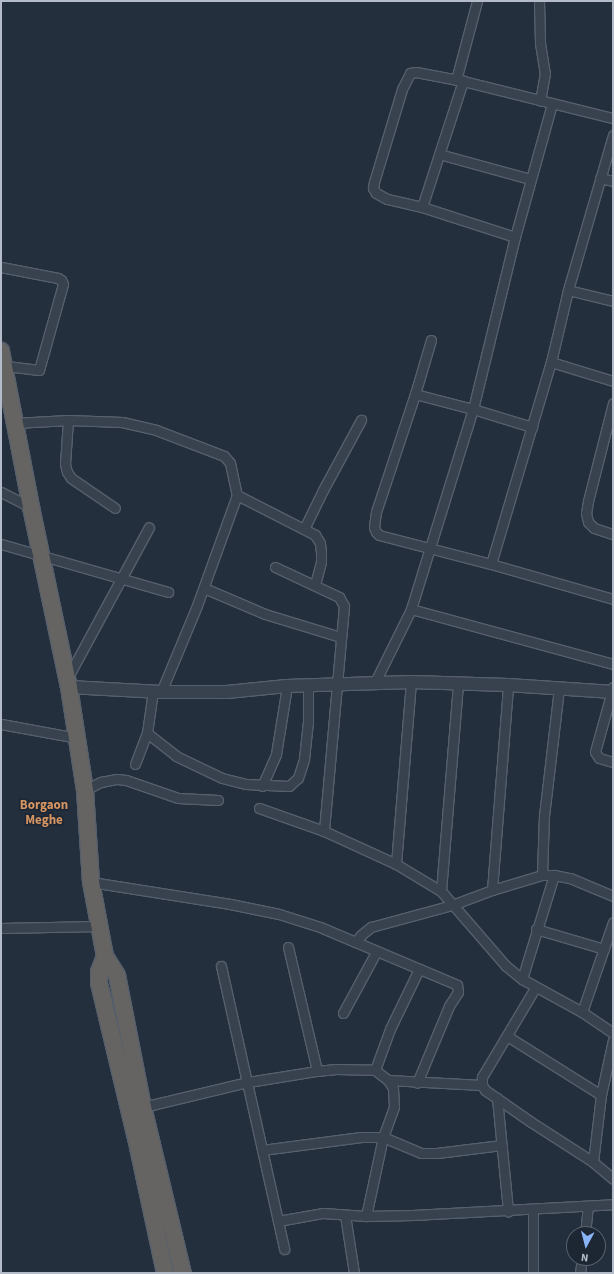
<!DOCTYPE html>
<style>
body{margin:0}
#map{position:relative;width:614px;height:1274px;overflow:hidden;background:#242f3e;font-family:"Source Sans 3",sans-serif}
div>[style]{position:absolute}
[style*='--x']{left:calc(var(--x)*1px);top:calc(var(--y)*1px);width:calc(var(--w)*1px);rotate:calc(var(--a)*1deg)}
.roads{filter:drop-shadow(1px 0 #565f6c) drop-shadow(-1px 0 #565f6c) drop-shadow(0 1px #565f6c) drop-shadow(0 -1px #565f6c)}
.minor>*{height:9px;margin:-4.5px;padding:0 4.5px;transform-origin:4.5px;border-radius:4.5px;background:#38414e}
.tertiary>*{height:12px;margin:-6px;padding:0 6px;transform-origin:6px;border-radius:6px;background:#38414e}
.trunk>*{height:16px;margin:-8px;padding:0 8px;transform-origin:8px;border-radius:8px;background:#656462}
span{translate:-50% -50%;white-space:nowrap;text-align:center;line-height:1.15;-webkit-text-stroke:3.5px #1d2633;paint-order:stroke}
.quarter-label{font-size:13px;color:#d59563;font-weight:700}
.frame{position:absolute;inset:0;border:2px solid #b4bcc9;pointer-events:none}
.north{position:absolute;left:566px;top:1226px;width:40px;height:40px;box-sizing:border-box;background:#1d2633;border:1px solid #59626f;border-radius:50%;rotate:187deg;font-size:11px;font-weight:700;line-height:16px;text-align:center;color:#b4bcc9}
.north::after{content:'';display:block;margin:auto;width:14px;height:18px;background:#8ab4f8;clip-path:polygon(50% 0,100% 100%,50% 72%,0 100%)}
</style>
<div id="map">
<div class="roads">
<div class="minor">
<i style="--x:539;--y:1;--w:42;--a:88.6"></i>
<i style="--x:540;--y:43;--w:30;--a:81"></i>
<i style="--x:545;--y:73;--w:28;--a:100"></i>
<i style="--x:456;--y:80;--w:82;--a:-75.1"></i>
<i style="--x:439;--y:154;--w:94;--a:15.4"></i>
<i style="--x:600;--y:178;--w:13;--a:13"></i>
<i style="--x:422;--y:207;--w:133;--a:-72"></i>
<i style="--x:515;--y:237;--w:98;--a:-162.1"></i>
<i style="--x:422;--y:207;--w:36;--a:-167"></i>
<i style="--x:387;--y:199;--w:13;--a:-151"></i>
<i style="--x:376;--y:193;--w:6;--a:-121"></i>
<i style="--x:373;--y:188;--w:6;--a:-81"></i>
<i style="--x:374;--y:182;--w:97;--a:-73.2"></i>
<i style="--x:402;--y:89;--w:18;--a:-63"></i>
<i style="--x:410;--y:73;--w:6;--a:-9"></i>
<i style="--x:416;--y:72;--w:48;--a:10.8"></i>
<i style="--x:463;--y:81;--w:154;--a:13.9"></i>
<i style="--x:1;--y:267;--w:58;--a:10.9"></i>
<i style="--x:58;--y:278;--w:4;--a:34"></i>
<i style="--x:61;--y:280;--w:4;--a:63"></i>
<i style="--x:63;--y:284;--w:89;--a:105.6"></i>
<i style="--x:39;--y:370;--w:35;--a:-173"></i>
<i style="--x:568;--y:290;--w:46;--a:13.7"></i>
<i style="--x:431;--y:340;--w:56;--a:106.5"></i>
<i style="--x:415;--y:394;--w:124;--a:108.3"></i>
<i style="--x:376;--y:512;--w:15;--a:98"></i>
<i style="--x:374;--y:527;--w:5;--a:68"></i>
<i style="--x:376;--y:532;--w:4;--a:45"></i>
<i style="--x:379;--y:535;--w:116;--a:14.5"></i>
<i style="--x:491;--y:564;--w:127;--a:16"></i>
<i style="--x:551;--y:362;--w:65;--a:17"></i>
<i style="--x:415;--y:394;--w:60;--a:14.5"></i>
<i style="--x:473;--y:409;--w:62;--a:17"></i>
<i style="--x:613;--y:403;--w:101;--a:104.3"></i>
<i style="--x:588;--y:501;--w:12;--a:99"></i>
<i style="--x:586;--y:513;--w:9;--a:77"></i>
<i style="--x:588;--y:522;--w:8;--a:45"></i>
<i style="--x:594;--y:528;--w:20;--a:18"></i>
<i style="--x:68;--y:420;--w:44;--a:93.9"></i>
<i style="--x:65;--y:464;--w:8;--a:76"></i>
<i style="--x:67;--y:472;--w:7;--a:56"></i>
<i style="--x:71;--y:478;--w:53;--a:34.3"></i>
<i style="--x:15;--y:423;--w:53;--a:-3.2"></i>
<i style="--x:68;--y:420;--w:54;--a:2.1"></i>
<i style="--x:122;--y:422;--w:35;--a:13"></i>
<i style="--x:156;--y:430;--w:73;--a:20.9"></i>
<i style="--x:224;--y:456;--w:9;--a:49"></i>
<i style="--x:230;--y:463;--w:33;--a:78"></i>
<i style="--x:237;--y:495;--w:120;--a:109.9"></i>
<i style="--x:196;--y:608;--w:91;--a:112.6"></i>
<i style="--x:1;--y:492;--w:34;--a:27"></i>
<i style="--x:237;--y:495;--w:88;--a:27.1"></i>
<i style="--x:315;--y:535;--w:9;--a:58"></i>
<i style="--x:320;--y:543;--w:9;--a:84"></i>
<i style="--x:321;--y:552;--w:10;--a:90"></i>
<i style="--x:321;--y:562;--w:23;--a:105"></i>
<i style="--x:304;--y:529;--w:43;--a:-64"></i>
<i style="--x:323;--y:490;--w:80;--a:-61.5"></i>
<i style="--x:1;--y:544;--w:174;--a:16"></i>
<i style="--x:491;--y:564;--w:211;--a:-73.5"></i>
<i style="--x:551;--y:362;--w:74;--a:-76.7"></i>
<i style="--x:568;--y:290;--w:161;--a:-73.8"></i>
<i style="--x:275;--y:567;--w:71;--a:25.1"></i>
<i style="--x:339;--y:597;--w:10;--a:61"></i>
<i style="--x:344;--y:606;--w:226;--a:95.1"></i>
<i style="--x:204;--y:588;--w:66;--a:23.1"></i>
<i style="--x:265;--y:614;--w:78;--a:17"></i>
<i style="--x:411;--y:609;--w:209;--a:15.2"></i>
<i style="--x:68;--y:677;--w:170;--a:-61.6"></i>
<i style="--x:375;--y:682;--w:81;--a:-63.7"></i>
<i style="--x:411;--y:609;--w:209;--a:-72.8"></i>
<i style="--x:473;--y:409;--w:177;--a:-76.3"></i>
<i style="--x:515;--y:237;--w:138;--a:-74.5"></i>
<i style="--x:613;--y:687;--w:67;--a:105.5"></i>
<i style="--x:595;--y:752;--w:7;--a:56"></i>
<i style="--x:599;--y:758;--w:15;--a:16"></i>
<i style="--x:1;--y:724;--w:77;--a:10.4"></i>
<i style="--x:147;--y:733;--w:37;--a:38"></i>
<i style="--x:176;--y:756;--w:51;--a:25.6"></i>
<i style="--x:222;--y:778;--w:25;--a:14"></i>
<i style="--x:246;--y:784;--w:43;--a:2.7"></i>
<i style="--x:289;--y:786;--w:12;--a:-42"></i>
<i style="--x:298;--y:778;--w:20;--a:-72"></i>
<i style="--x:304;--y:759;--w:36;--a:-84"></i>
<i style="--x:308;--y:723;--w:38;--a:-90"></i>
<i style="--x:135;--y:764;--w:33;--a:-69"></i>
<i style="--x:147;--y:733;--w:42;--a:-81.9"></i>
<i style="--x:262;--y:786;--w:35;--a:-66"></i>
<i style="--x:276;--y:754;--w:69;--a:-80.8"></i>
<i style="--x:85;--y:790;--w:18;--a:-27"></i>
<i style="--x:101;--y:782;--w:16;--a:-11"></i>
<i style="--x:117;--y:779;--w:9;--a:6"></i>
<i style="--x:126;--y:780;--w:55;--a:19.1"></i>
<i style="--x:178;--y:798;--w:40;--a:2.9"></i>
<i style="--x:259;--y:808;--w:69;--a:19.5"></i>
<i style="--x:324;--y:831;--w:79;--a:24.6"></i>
<i style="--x:396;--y:864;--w:52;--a:31"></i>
<i style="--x:441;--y:891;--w:99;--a:49.1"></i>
<i style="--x:506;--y:966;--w:21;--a:39"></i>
<i style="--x:522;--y:979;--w:68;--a:28.8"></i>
<i style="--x:582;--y:1012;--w:37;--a:34"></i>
<i style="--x:396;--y:864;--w:183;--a:-85.3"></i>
<i style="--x:542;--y:875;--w:59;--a:-88.1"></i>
<i style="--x:544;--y:816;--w:129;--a:-83.3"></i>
<i style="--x:91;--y:882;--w:141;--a:9"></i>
<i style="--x:230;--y:904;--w:50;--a:11.5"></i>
<i style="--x:279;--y:914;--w:43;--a:17.6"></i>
<i style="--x:320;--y:927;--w:149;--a:22.9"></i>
<i style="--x:457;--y:985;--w:7;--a:82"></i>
<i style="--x:458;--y:992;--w:17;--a:123"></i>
<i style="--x:449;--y:1006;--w:83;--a:112.6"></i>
<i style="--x:492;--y:890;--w:206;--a:-85.5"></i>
<i style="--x:441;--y:891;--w:209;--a:-85.3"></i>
<i style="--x:1;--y:928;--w:98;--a:-1.2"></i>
<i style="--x:536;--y:929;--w:71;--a:16.4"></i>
<i style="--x:355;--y:942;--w:9;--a:-49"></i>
<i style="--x:361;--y:935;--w:13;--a:-39"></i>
<i style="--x:371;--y:927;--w:84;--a:-15.2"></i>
<i style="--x:452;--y:905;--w:43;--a:-20.6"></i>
<i style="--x:492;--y:890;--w:52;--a:-16.7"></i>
<i style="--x:542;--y:875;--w:12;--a:0"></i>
<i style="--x:554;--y:875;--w:16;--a:11"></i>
<i style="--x:570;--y:878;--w:47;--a:22.7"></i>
<i style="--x:288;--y:947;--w:127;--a:76.8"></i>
<i style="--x:221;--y:966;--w:290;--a:77.4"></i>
<i style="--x:522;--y:979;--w:109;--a:-72.9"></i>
<i style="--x:535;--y:988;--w:104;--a:120.8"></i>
<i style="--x:482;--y:1077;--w:8;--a:90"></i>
<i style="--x:482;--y:1085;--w:6;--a:59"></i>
<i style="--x:485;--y:1090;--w:56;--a:34.8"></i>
<i style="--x:531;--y:1122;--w:74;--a:32.8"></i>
<i style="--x:593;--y:1162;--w:26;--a:40"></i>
<i style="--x:582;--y:1012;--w:95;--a:-71"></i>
<i style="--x:343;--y:1013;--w:69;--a:-61.6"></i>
<i style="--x:507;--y:1036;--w:111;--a:32.1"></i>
<i style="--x:375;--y:1070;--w:44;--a:-69.9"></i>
<i style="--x:390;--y:1029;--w:67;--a:-64.2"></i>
<i style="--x:388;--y:1080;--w:94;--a:3"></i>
<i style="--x:497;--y:1098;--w:114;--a:84.4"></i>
<i style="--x:143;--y:1107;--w:108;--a:-13.4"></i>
<i style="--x:248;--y:1082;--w:70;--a:-9.1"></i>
<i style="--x:317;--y:1071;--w:19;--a:-6"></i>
<i style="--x:336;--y:1069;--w:39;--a:1"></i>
<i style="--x:375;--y:1070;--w:16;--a:38"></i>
<i style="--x:388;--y:1080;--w:9;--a:58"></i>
<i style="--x:393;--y:1088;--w:19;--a:87"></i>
<i style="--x:394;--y:1107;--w:32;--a:110"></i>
<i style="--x:383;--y:1137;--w:81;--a:102.1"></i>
<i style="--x:262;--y:1150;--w:100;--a:-7.5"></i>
<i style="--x:361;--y:1137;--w:22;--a:0"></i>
<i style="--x:383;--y:1137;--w:41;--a:22.8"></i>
<i style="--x:421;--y:1153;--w:16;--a:0"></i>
<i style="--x:437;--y:1153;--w:65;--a:-7"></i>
<i style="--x:593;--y:1162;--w:67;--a:-83.2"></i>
<i style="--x:601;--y:1095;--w:56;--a:-77.7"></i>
<i style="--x:345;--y:1215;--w:59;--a:81.2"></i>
<i style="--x:278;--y:1221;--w:46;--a:-10.1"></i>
<i style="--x:323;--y:1213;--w:43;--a:4"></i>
<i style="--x:366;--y:1216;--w:47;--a:-1.2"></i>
<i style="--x:413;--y:1215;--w:200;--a:-3.1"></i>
<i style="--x:585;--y:1234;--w:28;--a:-84"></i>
<i style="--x:533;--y:1273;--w:64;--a:-90"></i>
<i style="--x:580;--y:1273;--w:15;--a:-82"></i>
</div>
<div class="tertiary">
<i style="--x:69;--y:687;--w:92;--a:3.1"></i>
<i style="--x:161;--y:692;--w:66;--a:0"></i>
<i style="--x:227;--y:692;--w:60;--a:-5.7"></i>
<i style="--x:287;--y:686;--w:124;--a:-1.8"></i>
<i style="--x:411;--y:682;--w:97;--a:1.8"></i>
<i style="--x:508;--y:685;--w:105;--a:3.8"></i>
</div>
<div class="trunk">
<i style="--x:1;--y:351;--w:159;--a:79.1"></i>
<i style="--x:31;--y:507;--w:184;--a:78.1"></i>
<i style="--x:69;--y:687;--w:104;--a:81.2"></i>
<i style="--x:85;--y:790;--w:92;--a:86.3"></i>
<i style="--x:91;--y:882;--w:75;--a:79.3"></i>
<i style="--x:105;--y:956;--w:22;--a:58"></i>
<i style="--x:117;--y:975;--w:135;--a:78.9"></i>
<i style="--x:143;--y:1107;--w:171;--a:76.5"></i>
<i style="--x:105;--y:956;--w:17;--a:111"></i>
<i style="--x:99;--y:972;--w:11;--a:90"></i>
<i style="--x:99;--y:983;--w:169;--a:76.6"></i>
<i style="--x:138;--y:1147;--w:129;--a:77.9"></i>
</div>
</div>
<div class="quarter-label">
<span style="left:44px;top:813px">Borgaon<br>Meghe</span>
</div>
<div class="frame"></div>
<div class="north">N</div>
</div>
